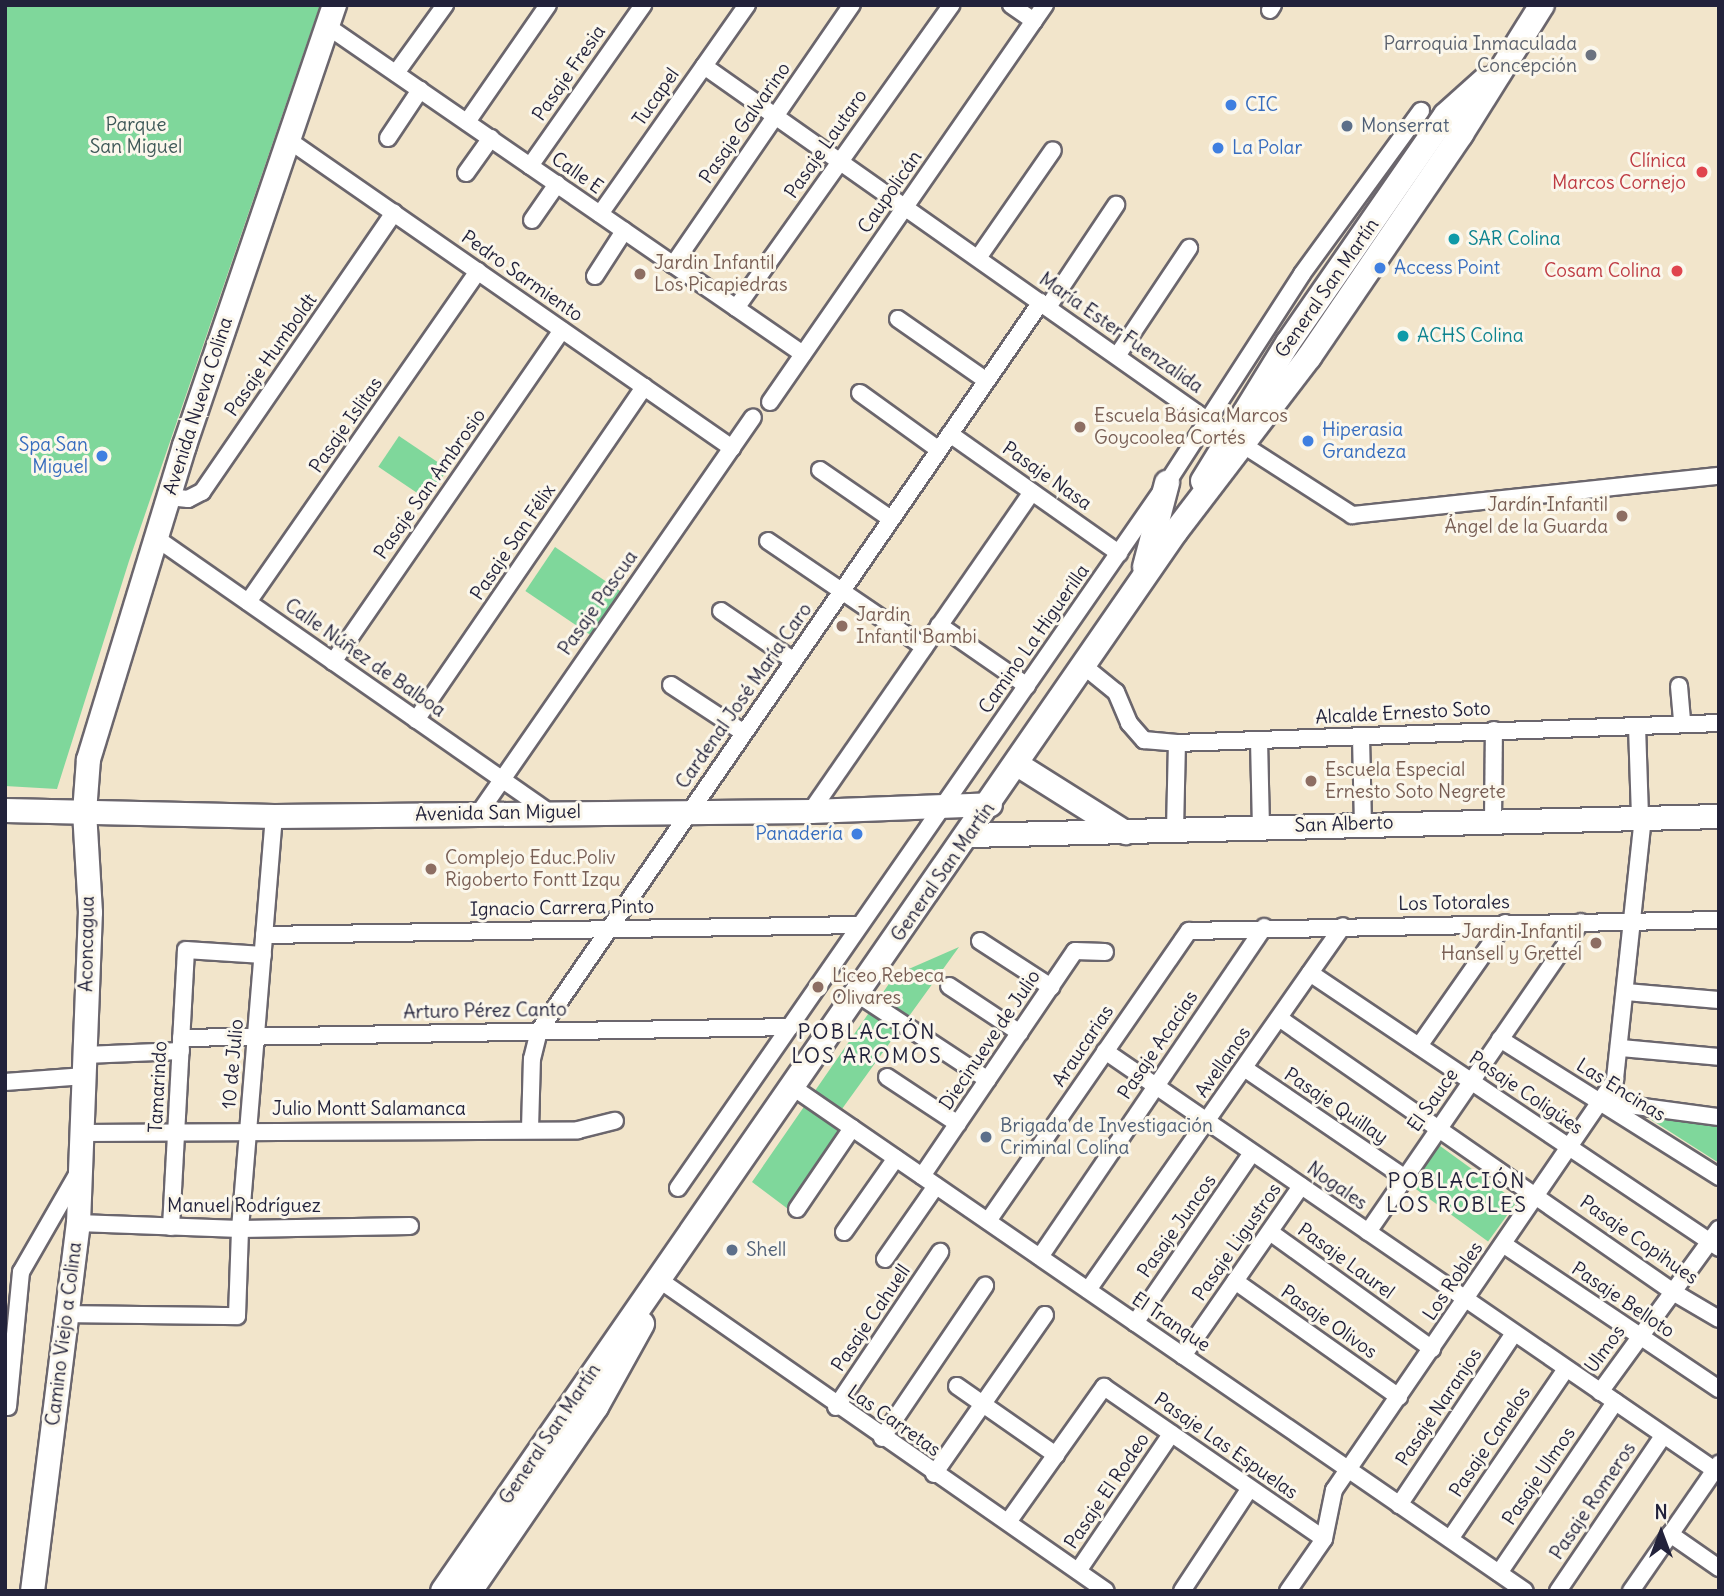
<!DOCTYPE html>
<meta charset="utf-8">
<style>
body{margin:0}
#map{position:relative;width:1724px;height:1596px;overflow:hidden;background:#f2e5cb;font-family:Delius,sans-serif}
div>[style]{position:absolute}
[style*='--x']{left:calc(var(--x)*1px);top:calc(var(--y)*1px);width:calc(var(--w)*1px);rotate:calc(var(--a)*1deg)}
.green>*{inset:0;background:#7fd79b;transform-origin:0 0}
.roads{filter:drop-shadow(2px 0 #6b666d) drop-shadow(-2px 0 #6b666d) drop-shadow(0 2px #6b666d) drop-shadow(0 -2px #6b666d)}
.street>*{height:16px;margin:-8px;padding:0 8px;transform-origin:8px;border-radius:8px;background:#fff}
.secondary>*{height:23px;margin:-11.5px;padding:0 11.5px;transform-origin:11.5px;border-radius:11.5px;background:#fff}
.primary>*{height:24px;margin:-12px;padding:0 12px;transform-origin:12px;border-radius:12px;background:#fff}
.dots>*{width:19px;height:19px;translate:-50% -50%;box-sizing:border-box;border:4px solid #fbf7ec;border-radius:50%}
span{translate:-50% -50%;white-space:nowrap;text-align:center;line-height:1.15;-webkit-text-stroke:6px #fbf7ec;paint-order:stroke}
.worship-label{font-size:19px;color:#5b616d}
.right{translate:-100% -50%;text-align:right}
.street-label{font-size:19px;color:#22223b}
.shop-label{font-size:19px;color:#366cbe}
.left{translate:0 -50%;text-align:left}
.park-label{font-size:19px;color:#3e5858}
.service-label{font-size:19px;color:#4e5e75}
.health-label{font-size:19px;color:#be3a42}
.culture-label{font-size:19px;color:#0d838f}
.education-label{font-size:19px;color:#785e54}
.neighbourhood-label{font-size:21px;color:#22223b;letter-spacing:2px}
.frame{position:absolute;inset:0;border:7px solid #22223b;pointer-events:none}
.north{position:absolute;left:1626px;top:1498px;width:70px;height:70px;-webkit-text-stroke:5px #fbf7ec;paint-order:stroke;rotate:0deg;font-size:19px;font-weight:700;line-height:28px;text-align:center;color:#22223b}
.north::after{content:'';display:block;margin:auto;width:24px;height:32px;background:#22223b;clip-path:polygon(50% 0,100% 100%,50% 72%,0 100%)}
</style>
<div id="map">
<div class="green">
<i style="clip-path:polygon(5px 5px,320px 5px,129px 561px,57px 789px,5px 786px)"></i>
<i style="left:399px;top:436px;width:59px;height:37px;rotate:34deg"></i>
<i style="left:555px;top:547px;width:88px;height:53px;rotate:34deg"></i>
<i style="clip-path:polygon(959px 947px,834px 1120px,841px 1129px,788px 1209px,752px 1182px,895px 975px)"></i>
<i style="clip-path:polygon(1647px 1117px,1719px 1125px,1719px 1163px)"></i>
<i style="left:1436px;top:1143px;width:100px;height:49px;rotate:36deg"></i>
</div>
<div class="roads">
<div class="street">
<i style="--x:1011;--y:5;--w:28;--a:35"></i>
<i style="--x:1270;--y:10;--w:6;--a:-59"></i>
<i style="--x:327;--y:26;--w:578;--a:34.57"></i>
<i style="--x:704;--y:66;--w:641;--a:35.15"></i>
<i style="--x:1228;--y:435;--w:148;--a:32.8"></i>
<i style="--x:1352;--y:515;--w:369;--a:-6.1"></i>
<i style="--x:396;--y:73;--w:84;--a:-54.2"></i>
<i style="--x:467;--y:122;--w:142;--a:-55.3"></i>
<i style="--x:388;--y:138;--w:58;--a:-56.3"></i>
<i style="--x:287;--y:139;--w:542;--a:34.78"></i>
<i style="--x:530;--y:166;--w:197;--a:-54.9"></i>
<i style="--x:466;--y:173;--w:43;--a:-54.5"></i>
<i style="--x:600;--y:214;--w:256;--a:-54.9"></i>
<i style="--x:532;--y:220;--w:44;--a:-55.2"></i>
<i style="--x:978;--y:258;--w:131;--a:-55.2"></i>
<i style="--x:673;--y:265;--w:316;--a:-55.5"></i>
<i style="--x:595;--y:276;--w:54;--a:-57.2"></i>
<i style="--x:1048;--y:307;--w:123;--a:-56.3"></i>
<i style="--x:736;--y:308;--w:372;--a:-54.6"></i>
<i style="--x:898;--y:319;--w:108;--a:34.9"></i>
<i style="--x:1117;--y:356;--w:130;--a:-56.3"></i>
<i style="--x:860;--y:393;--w:97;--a:35.8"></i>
<i style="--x:770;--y:402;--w:483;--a:-55.3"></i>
<i style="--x:950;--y:434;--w:207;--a:35.2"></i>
<i style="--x:820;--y:470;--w:86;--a:34.6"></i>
<i style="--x:169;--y:497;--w:19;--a:6"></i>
<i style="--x:188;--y:499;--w:16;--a:-27"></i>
<i style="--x:202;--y:492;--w:339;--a:-55.5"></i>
<i style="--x:156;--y:538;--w:480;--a:34.9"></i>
<i style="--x:768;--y:541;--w:189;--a:34.2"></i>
<i style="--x:248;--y:602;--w:403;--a:-55.2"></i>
<i style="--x:721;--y:611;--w:88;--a:34.4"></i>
<i style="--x:939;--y:625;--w:107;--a:34.7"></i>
<i style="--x:333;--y:662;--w:403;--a:-55.4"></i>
<i style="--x:1085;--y:667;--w:40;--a:39"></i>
<i style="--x:1116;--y:692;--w:34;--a:67"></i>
<i style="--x:1129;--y:723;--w:23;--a:49"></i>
<i style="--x:1144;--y:740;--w:33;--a:5"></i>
<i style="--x:671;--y:685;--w:87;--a:33.3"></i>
<i style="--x:1679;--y:686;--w:38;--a:85"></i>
<i style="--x:416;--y:720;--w:404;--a:-55.6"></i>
<i style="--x:1637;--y:726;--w:92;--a:88.1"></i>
<i style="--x:1361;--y:737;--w:86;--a:88.7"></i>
<i style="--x:1259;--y:740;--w:87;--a:88.7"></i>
<i style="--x:811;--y:811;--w:388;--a:-55.3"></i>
<i style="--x:479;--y:813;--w:481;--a:-55.3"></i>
<i style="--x:1493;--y:820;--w:90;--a:-89.4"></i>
<i style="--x:1175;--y:830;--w:87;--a:-88.7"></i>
<i style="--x:1177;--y:743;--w:542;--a:-2.11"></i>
<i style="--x:264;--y:935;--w:595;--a:-0.96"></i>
<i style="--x:980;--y:941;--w:85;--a:32.9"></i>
<i style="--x:1310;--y:973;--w:493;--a:33.9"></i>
<i style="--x:949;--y:986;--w:85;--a:33.5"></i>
<i style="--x:1626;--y:992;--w:93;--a:4.9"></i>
<i style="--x:859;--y:995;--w:154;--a:33.4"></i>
<i style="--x:1279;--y:1018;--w:480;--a:34.8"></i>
<i style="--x:1673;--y:1292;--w:53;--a:30.4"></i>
<i style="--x:181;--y:1038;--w:609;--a:-1.03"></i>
<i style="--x:1500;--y:1039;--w:259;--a:32.2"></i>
<i style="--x:1419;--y:1046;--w:150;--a:-55"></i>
<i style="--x:1621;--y:1048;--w:98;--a:5.2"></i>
<i style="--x:1105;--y:1051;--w:745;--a:34.5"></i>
<i style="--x:85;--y:1055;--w:96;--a:-2.4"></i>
<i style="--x:1244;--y:1068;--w:195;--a:34.3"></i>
<i style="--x:887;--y:1077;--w:85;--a:33.5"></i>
<i style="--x:5;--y:1082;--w:80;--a:-4.3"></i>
<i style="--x:794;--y:1088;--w:887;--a:34.53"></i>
<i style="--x:1606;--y:1102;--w:114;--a:7.6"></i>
<i style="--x:530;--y:1129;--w:70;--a:-88.4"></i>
<i style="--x:532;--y:1059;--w:29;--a:-76"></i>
<i style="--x:539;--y:1031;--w:885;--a:-55.45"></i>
<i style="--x:82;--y:1133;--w:496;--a:-0.3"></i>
<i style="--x:578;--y:1130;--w:38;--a:-14"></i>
<i style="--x:922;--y:1176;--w:272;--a:-55.8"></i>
<i style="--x:1075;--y:951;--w:30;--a:2"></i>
<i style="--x:678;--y:1188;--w:858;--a:-55.25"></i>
<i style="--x:1167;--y:483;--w:249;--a:-57.1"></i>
<i style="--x:1302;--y:274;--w:202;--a:-53.9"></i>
<i style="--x:797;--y:1209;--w:98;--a:-55.8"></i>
<i style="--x:988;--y:1221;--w:353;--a:-55.3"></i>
<i style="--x:1189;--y:931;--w:530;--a:-1.19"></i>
<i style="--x:78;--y:1223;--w:162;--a:2.1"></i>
<i style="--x:240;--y:1229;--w:170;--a:-1"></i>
<i style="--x:171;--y:1227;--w:277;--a:-86.9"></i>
<i style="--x:186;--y:950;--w:77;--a:3.7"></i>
<i style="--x:844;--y:1232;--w:90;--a:-54.9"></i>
<i style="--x:1270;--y:1232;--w:200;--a:35.8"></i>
<i style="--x:1368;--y:1232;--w:376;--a:-55.5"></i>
<i style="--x:1503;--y:1244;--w:260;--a:33.9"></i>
<i style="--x:1040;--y:1257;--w:399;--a:-55.8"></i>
<i style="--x:885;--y:1259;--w:89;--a:-55.1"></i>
<i style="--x:661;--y:1281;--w:542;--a:34.86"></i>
<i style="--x:1235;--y:1281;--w:201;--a:35.3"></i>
<i style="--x:1088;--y:1290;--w:444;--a:-55"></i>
<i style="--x:67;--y:1314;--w:170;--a:0.7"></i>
<i style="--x:237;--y:1316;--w:87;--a:-88"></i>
<i style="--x:240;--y:1229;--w:414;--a:-85.3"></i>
<i style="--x:1135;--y:1323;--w:206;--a:-55.5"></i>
<i style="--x:1183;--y:1356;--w:207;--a:-55.2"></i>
<i style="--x:957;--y:1386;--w:121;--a:34.9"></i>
<i style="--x:1600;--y:1392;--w:202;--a:-53.9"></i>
<i style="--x:8;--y:1407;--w:136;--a:-84.5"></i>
<i style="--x:21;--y:1272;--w:114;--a:-60.1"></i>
<i style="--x:836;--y:1407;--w:187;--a:-56.1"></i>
<i style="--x:882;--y:1438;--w:184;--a:-55.9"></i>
<i style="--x:934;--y:1474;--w:194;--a:-55.1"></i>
<i style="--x:1399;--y:1505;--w:207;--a:-56.2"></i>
<i style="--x:1008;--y:1522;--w:166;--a:-54.6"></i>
<i style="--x:1104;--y:1387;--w:267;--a:34.6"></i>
<i style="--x:1670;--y:1534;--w:60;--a:34.8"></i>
<i style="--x:1450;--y:1539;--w:206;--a:-55.7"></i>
<i style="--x:1078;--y:1571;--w:166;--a:-55.8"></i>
<i style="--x:1499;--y:1573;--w:207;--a:-55.8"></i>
<i style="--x:1182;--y:1591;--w:123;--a:-56.6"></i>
<i style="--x:1288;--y:1591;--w:63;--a:-55.3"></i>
<i style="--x:1324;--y:1539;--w:50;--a:-78.5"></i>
<i style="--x:1334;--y:1490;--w:498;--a:-55.6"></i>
<i style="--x:1615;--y:1079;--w:262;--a:-83.9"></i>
<i style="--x:1558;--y:1591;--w:187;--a:-55.9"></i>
<i style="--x:1631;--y:1591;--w:155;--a:-55.3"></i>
</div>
<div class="secondary">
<i style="--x:1017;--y:764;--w:128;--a:32.2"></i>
<i style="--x:5;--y:810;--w:269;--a:1.3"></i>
<i style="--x:274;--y:816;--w:537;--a:-0.53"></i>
<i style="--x:811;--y:811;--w:179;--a:-2.2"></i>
<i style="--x:969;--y:835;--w:750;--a:-1.45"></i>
<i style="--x:32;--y:1591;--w:371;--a:-82.9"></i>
<i style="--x:78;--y:1223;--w:311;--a:-87.8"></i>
<i style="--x:90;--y:912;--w:100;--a:-93.4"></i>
<i style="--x:84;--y:812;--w:53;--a:-85.7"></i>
<i style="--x:88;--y:759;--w:328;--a:-73"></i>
<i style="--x:184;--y:445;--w:465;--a:-71.2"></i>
</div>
<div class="primary">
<i style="--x:1203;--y:481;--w:162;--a:-58.4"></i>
<i style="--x:1288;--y:343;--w:277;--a:-55.3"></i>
<i style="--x:1446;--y:115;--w:52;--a:-41.9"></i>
<i style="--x:1145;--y:567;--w:87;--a:-75.3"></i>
<i style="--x:443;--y:1591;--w:1289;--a:-55.34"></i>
<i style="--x:1176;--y:531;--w:219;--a:-52.6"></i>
<i style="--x:1309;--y:357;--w:270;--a:-55.7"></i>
<i style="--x:1461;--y:134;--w:152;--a:-57.9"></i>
<i style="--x:470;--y:1591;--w:223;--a:-55.6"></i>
<i style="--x:596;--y:1407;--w:95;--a:-61"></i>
</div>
</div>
<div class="dots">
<i style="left:1591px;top:55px;background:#6b7280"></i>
<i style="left:1231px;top:105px;background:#3f7fe0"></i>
<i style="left:1347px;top:126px;background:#5c6f8a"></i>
<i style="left:1218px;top:148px;background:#3f7fe0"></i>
<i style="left:1702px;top:172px;background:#e0444e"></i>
<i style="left:1454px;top:239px;background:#0f9aa8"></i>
<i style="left:1380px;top:268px;background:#3f7fe0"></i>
<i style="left:1677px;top:271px;background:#e0444e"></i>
<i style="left:640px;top:274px;background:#8d6e63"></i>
<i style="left:1403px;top:336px;background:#0f9aa8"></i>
<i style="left:1080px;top:427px;background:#8d6e63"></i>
<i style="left:1308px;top:441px;background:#3f7fe0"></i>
<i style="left:102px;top:456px;background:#3f7fe0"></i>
<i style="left:1622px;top:516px;background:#8d6e63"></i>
<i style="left:842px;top:626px;background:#8d6e63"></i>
<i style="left:1311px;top:781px;background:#8d6e63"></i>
<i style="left:857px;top:834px;background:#3f7fe0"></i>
<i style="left:431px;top:869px;background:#8d6e63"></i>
<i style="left:1596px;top:943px;background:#8d6e63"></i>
<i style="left:818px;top:987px;background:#8d6e63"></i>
<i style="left:986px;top:1137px;background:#5c6f8a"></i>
<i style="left:732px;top:1250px;background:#5c6f8a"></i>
</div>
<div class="worship-label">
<span class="right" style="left:1577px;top:55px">Parroquia Inmaculada<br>Concepción</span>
</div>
<div class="street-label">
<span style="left:569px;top:73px;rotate:-55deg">Pasaje Fresia</span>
<span style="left:656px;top:97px;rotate:-55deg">Tucapel</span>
<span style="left:745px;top:123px;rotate:-55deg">Pasaje Galvarino</span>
<span style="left:826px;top:144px;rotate:-55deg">Pasaje Lautaro</span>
<span style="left:577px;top:173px;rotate:35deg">Calle E</span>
<span style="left:890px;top:192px;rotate:-55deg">Caupolicán</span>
<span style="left:522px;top:276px;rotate:35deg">Pedro Sarmiento</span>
<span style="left:1327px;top:288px;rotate:-55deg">General San Martín</span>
<span style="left:1121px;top:333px;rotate:35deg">María Ester Fuenzalida</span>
<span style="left:271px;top:355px;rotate:-55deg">Pasaje Humboldt</span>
<span style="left:198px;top:406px;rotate:-72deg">Avenida Nueva Colina</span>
<span style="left:346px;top:425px;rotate:-55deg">Pasaje Islitas</span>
<span style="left:1047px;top:476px;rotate:35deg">Pasaje Nasa</span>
<span style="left:430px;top:484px;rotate:-55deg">Pasaje San Ambrosio</span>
<span style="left:513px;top:542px;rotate:-56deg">Pasaje San Félix</span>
<span style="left:598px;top:603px;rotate:-55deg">Pasaje Pascua</span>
<span style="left:1034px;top:639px;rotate:-55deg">Camino La Higuerilla</span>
<span style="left:365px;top:658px;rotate:35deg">Calle Núñez de Balboa</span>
<span style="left:744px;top:696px;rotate:-55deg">Cardenal José María Caro</span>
<span style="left:1403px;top:713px;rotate:-3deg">Alcalde Ernesto Soto</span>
<span style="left:498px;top:813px;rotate:-1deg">Avenida San Miguel</span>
<span style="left:1344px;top:824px;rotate:-2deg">San Alberto</span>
<span style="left:943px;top:872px;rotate:-55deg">General San Martín</span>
<span style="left:1454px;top:903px;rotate:-1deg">Los Totorales</span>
<span style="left:562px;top:908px;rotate:-1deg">Ignacio Carrera Pinto</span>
<span style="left:87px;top:944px;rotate:-89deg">Aconcagua</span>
<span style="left:485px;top:1011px;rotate:-1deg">Arturo Pérez Canto</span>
<span style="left:990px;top:1040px;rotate:-56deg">Diecinueve de Julio</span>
<span style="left:1158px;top:1045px;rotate:-56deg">Pasaje Acacias</span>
<span style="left:1083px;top:1046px;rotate:-56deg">Araucarias</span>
<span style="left:1223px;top:1062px;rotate:-55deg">Avellanos</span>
<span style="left:233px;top:1064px;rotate:-85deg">10 de Julio</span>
<span style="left:158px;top:1087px;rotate:-87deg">Tamarindo</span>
<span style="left:1621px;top:1090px;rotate:32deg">Las Encinas</span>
<span style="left:1526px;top:1093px;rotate:34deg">Pasaje Coligües</span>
<span style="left:1433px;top:1100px;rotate:-55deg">El Sauce</span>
<span style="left:1336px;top:1106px;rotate:34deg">Pasaje Quillay</span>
<span style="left:369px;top:1109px">Julio Montt Salamanca</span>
<span style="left:1337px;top:1186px;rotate:35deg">Nogales</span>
<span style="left:244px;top:1206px">Manuel Rodríguez</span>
<span style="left:1177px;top:1226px;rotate:-55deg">Pasaje Juncos</span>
<span style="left:1639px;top:1240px;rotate:35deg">Pasaje Copihues</span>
<span style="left:1237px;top:1242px;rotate:-55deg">Pasaje Ligustros</span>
<span style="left:1346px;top:1261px;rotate:36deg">Pasaje Laurel</span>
<span style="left:1453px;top:1281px;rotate:-56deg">Los Robles</span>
<span style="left:1623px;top:1300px;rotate:34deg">Pasaje Belloto</span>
<span style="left:871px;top:1318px;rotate:-56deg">Pasaje Cahuell</span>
<span style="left:1171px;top:1322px;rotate:34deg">El Tranque</span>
<span style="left:1329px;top:1322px;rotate:35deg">Pasaje Olivos</span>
<span style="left:64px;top:1334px;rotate:-83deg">Camino Viejo a Colina</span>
<span style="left:1605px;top:1349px;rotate:-54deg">Ulmos</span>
<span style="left:1439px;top:1407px;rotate:-56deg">Pasaje Naranjos</span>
<span style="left:894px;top:1421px;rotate:35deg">Las Carretas</span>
<span style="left:550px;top:1434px;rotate:-56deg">General San Martín</span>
<span style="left:1490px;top:1442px;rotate:-56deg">Pasaje Canelos</span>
<span style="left:1226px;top:1446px;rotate:35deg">Pasaje Las Espuelas</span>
<span style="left:1539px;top:1476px;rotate:-56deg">Pasaje Ulmos</span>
<span style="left:1107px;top:1491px;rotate:-56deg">Pasaje El Rodeo</span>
<span style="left:1593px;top:1501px;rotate:-56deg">Pasaje Romeros</span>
</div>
<div class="shop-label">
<span class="left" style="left:1245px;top:105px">CIC</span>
<span class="left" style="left:1232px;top:148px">La Polar</span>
<span class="left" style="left:1394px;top:268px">Access Point</span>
<span class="left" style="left:1322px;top:441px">Hiperasia<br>Grandeza</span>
<span class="right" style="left:88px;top:456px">Spa San<br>Miguel</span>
<span class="right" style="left:843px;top:834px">Panadería</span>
</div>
<div class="park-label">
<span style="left:136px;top:136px">Parque<br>San Miguel</span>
</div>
<div class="service-label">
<span class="left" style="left:1361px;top:126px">Monserrat</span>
<span class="left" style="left:1000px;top:1137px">Brigada de Investigación<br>Criminal Colina</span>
<span class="left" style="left:746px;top:1250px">Shell</span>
</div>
<div class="health-label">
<span class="right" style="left:1686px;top:172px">Clínica<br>Marcos Cornejo</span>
<span class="right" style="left:1661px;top:271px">Cosam Colina</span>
</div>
<div class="culture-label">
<span class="left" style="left:1468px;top:239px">SAR Colina</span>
<span class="left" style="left:1417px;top:336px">ACHS Colina</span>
</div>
<div class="education-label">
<span class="left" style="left:654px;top:274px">Jardin Infantil<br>Los Picapiedras</span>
<span class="left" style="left:1094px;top:427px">Escuela Básica Marcos<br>Goycoolea Cortés</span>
<span class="right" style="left:1608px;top:516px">Jardín Infantil<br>Ángel de la Guarda</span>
<span class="left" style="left:856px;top:626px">Jardin<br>Infantil Bambi</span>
<span class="left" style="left:1325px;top:781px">Escuela Especial<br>Ernesto Soto Negrete</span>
<span class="left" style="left:445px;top:869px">Complejo Educ.Poliv<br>Rigoberto Fontt Izqu</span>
<span class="right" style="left:1582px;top:943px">Jardin Infantil<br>Hansell y Grettel</span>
<span class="left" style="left:832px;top:987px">Liceo Rebeca<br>Olivares</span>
</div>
<div class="neighbourhood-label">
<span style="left:867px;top:1044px">POBLACIÓN<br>LOS AROMOS</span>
<span style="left:1457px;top:1193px">POBLACIÓN<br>LOS ROBLES</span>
</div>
<div class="frame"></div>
<div class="north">N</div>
</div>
